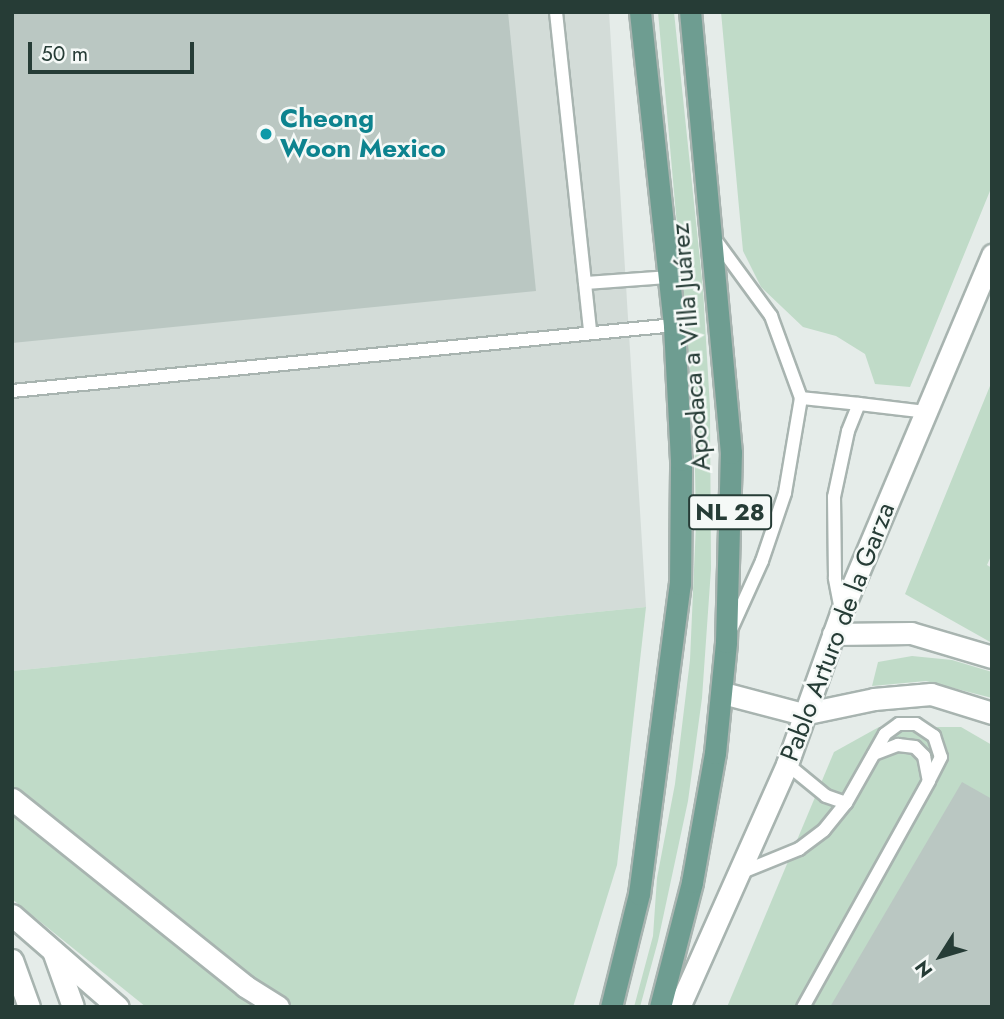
<!DOCTYPE html>
<meta charset="utf-8">
<style>
body{margin:0}
#map{position:relative;width:1004px;height:1019px;overflow:hidden;background:#e5ece9;font-family:Jost,sans-serif}
div>[style]{position:absolute}
[style*='--x']{left:calc(var(--x)*1px);top:calc(var(--y)*1px);width:calc(var(--w)*1px);rotate:calc(var(--a)*1deg)}
.built>*{inset:0;background:#d3dcd8}
.green>*{inset:0;background:#c0dbc8}
.building>*{inset:0;background:#bac7c2}
.roads{filter:drop-shadow(2px 0 #a8b4b0) drop-shadow(-2px 0 #a8b4b0) drop-shadow(0 2px #a8b4b0) drop-shadow(0 -2px #a8b4b0)}
.service>*{height:12px;margin:-6px;padding:0 6px;transform-origin:6px;border-radius:6px;background:#fff}
.minor>*{height:21px;margin:-10.5px;padding:0 10.5px;transform-origin:10.5px;border-radius:10.5px;background:#fff}
.tertiary>*{height:21px;margin:-10.5px;padding:0 10.5px;transform-origin:10.5px;border-radius:10.5px;background:#fff}
.primary>*{height:21px;margin:-10.5px;padding:0 10.5px;transform-origin:10.5px;border-radius:10.5px;background:#6e9d91}
.dots>*{width:19px;height:19px;translate:-50% -50%;box-sizing:border-box;border:4px solid #f5f9f7;border-radius:50%}
span{translate:-50% -50%;white-space:nowrap;text-align:center;line-height:1.15;-webkit-text-stroke:5px #f5f9f7;paint-order:stroke}
.shield-label span{padding:2px 5px;background:#f5f9f7;border:2px solid;border-radius:5px;-webkit-text-stroke-width:0}
.shield-label{font-size:24px;color:#263c36;font-weight:700}
.culture-label{font-size:26px;color:#0d838f;font-weight:700}
.left{translate:0 -50%;text-align:left}
.street-label{font-size:26px;color:#263c36}
.frame{position:absolute;inset:0;border:14px solid #263c36;pointer-events:none}
.north{position:absolute;left:906px;top:921px;width:70px;height:70px;-webkit-text-stroke:5px #f5f9f7;paint-order:stroke;rotate:233deg;font-size:19px;font-weight:700;line-height:28px;text-align:center;color:#263c36}
.north::after{content:'';display:block;margin:auto;width:24px;height:32px;background:#263c36;clip-path:polygon(50% 0,100% 100%,50% 72%,0 100%)}
.scale{position:absolute;left:28px;top:42px;width:166px;height:32px;box-sizing:border-box;border:4px solid #263c36;border-top:0;padding-left:9px;font-size:21px;line-height:24px;white-space:nowrap;color:#263c36;-webkit-text-stroke:5px #f5f9f7;paint-order:stroke}
</style>
<div id="map">
<div class="built">
<i style="clip-path:polygon(12px 12px,609px 12px,646px 607px,12px 671px)"></i>
</div>
<div class="green">
<i style="clip-path:polygon(658px 12px,674px 12px,703px 289px,710px 408px,711px 569px,702px 698px,688px 801px,658px 941px,640px 1007px,634px 1007px,653px 936px,657px 878px,675px 784px,690px 660px,696px 524px,694px 416px)"></i>
<i style="clip-path:polygon(721px 12px,992px 12px,992px 186px,910px 387px,875px 384px,865px 354px,836px 336px,803px 327px,761px 287px,743px 251px)"></i>
<i style="clip-path:polygon(992px 381px,992px 554px,987px 565px,992px 568px,992px 643px,905px 594px)"></i>
<i style="clip-path:polygon(646px 607px,617px 865px,573px 1007px,146px 1007px,12px 899px,12px 671px)"></i>
<i style="clip-path:polygon(912px 656px,952px 660px,992px 672px,992px 698px,926px 681px,872px 686px,878px 662px)"></i>
<i style="clip-path:polygon(879px 727px,961px 727px,992px 745px,992px 1007px,727px 1007px,834px 752px)"></i>
</div>
<div class="building">
<i style="clip-path:polygon(12px 12px,508px 12px,536px 291px,12px 343px)"></i>
<i style="clip-path:polygon(962px 782px,992px 799px,992px 1007px,830px 1007px)"></i>
</div>
<div class="roads">
<div class="service">
<i style="--x:556;--y:12;--w:322;--a:83.9"></i>
<i style="--x:714;--y:238;--w:97;--a:53.8"></i>
<i style="--x:771;--y:316;--w:87;--a:69.9"></i>
<i style="--x:801;--y:398;--w:96;--a:99.6"></i>
<i style="--x:785;--y:493;--w:72;--a:108.7"></i>
<i style="--x:762;--y:561;--w:78;--a:114.3"></i>
<i style="--x:585;--y:283;--w:83;--a:-4.1"></i>
<i style="--x:12;--y:391;--w:665;--a:-5.69"></i>
<i style="--x:801;--y:398;--w:58;--a:5.9"></i>
<i style="--x:841;--y:610;--w:33;--a:-101"></i>
<i style="--x:835;--y:578;--w:81;--a:-90.7"></i>
<i style="--x:834;--y:497;--w:67;--a:-78"></i>
<i style="--x:848;--y:431;--w:29;--a:-68"></i>
<i style="--x:859;--y:404;--w:67;--a:6.8"></i>
<i style="--x:874;--y:754;--w:26;--a:-21"></i>
<i style="--x:898;--y:745;--w:17;--a:7"></i>
<i style="--x:915;--y:747;--w:13;--a:45"></i>
<i style="--x:924;--y:756;--w:25;--a:79"></i>
<i style="--x:787;--y:764;--w:50;--a:39.4"></i>
<i style="--x:826;--y:796;--w:21;--a:19"></i>
<i style="--x:740;--y:873;--w:64;--a:-22.1"></i>
<i style="--x:799;--y:849;--w:31;--a:-37"></i>
<i style="--x:824;--y:830;--w:35;--a:-51"></i>
<i style="--x:846;--y:803;--w:79;--a:-60.5"></i>
<i style="--x:885;--y:734;--w:17;--a:-36"></i>
<i style="--x:899;--y:724;--w:17;--a:0"></i>
<i style="--x:916;--y:724;--w:22;--a:34"></i>
<i style="--x:934;--y:736;--w:22;--a:72"></i>
<i style="--x:941;--y:757;--w:27;--a:117"></i>
<i style="--x:929;--y:781;--w:259;--a:119.1"></i>
</div>
<div class="minor">
<i style="--x:833;--y:634;--w:78;--a:-0.7"></i>
<i style="--x:911;--y:633;--w:84;--a:16.5"></i>
<i style="--x:723;--y:693;--w:83;--a:14.7"></i>
<i style="--x:803;--y:714;--w:73;--a:-11.9"></i>
<i style="--x:874;--y:699;--w:57;--a:-5"></i>
<i style="--x:931;--y:694;--w:64;--a:17.3"></i>
<i style="--x:12;--y:799;--w:299;--a:38.7"></i>
<i style="--x:245;--y:986;--w:39;--a:32"></i>
<i style="--x:53;--y:951;--w:59;--a:70.3"></i>
<i style="--x:12;--y:960;--w:50;--a:70.1"></i>
<i style="--x:679;--y:1007;--w:266;--a:-66"></i>
<i style="--x:787;--y:764;--w:160;--a:-70.3"></i>
<i style="--x:841;--y:613;--w:389;--a:-67.1"></i>
</div>
<div class="tertiary">
<i style="--x:12;--y:915;--w:140;--a:41"></i>
</div>
<div class="primary">
<i style="--x:611;--y:1007;--w:116;--a:-76.1"></i>
<i style="--x:639;--y:894;--w:313;--a:-82.5"></i>
<i style="--x:680;--y:584;--w:124;--a:-89.5"></i>
<i style="--x:681;--y:460;--w:135;--a:-93"></i>
<i style="--x:674;--y:325;--w:315;--a:-96.2"></i>
<i style="--x:660;--y:1007;--w:129;--a:-75.6"></i>
<i style="--x:692;--y:882;--w:131;--a:-79.9"></i>
<i style="--x:715;--y:753;--w:112;--a:-84.3"></i>
<i style="--x:726;--y:642;--w:189;--a:-88.5"></i>
<i style="--x:731;--y:453;--w:443;--a:-95.3"></i>
</div>
</div>
<div class="dots">
<i style="left:266px;top:134px;background:#0f9aa8"></i>
</div>
<div class="shield-label">
<span style="left:730px;top:512px">NL 28</span>
</div>
<div class="culture-label">
<span class="left" style="left:280px;top:134px">Cheong<br>Woon Mexico</span>
</div>
<div class="street-label">
<span style="left:691px;top:347px;rotate:-95deg">Apodaca a Villa Juárez</span>
<span style="left:838px;top:632px;rotate:-69deg">Pablo Arturo de la Garza</span>
</div>
<div class="frame"></div>
<div class="north">N</div>
<div class="scale">50 m</div>
</div>
